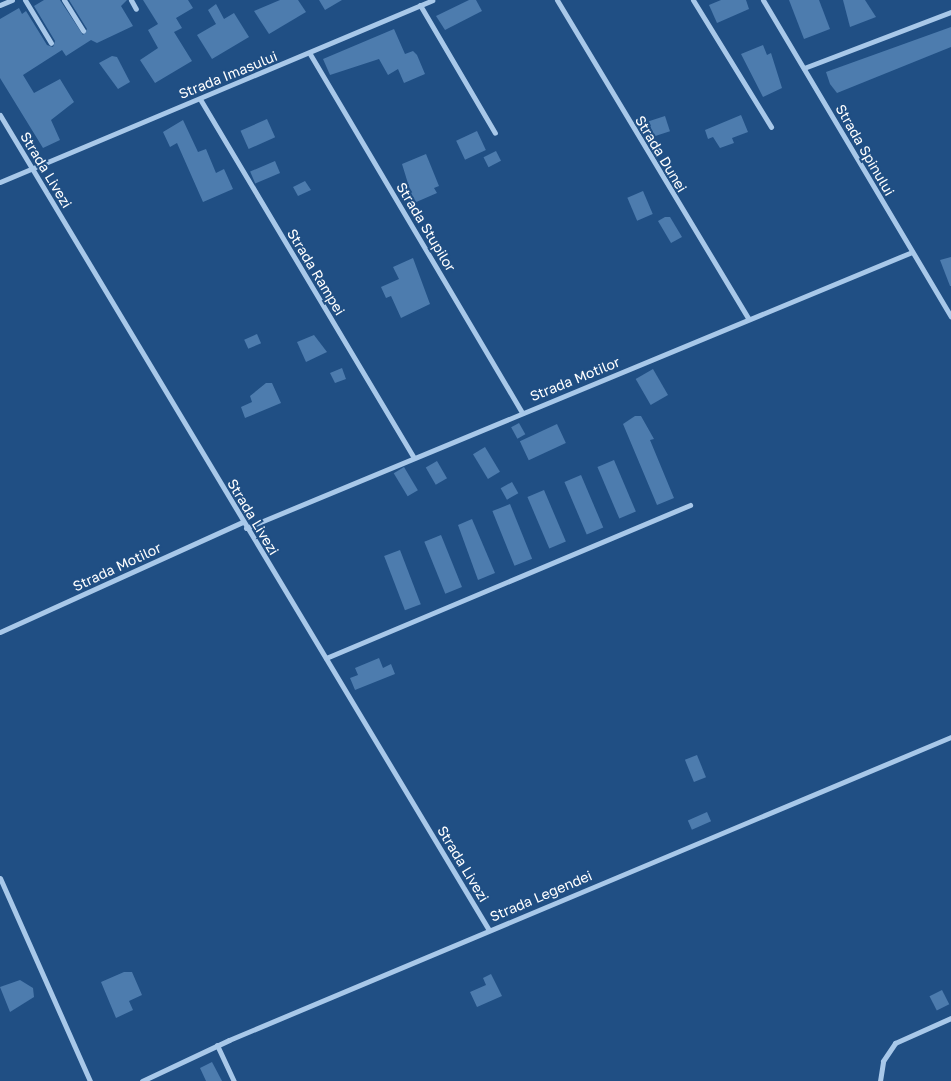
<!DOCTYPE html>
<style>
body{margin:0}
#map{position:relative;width:951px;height:1081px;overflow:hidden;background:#204f84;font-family:"Golos Text",sans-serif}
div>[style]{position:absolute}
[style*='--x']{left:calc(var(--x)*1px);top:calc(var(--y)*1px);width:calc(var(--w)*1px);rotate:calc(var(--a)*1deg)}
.building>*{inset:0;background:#4d7cae;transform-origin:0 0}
.minor>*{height:5px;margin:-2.5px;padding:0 2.5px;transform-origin:2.5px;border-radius:2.5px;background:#a8c8e9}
span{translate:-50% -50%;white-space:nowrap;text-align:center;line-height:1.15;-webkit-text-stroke:4px #204f84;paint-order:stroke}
.street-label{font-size:14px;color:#fff}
</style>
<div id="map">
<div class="building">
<i style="clip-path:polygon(44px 0,60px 0,83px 35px,87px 29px,69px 0,127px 0,121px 6px,133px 26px,97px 43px,91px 40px,66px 56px,62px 50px,23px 75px,34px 93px,60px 79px,74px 102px,51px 120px,60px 140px,43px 148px,0 78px,0 19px,19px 8px,22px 14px,26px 11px,47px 45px,53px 47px,55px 41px,34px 6px)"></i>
<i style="clip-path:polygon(143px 0,188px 0,193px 8px,176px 18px,182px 28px,174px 32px,192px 61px,155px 83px,140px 60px,158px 48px,148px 30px,158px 24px)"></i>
<i style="clip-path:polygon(280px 0,298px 0,306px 12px,269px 34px,254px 11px)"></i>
<i style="clip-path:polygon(319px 0,342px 0,325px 10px)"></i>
<i style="clip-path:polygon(469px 0,476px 0,482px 11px,445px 30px,436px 16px)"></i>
<i style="clip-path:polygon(721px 0,746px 0,749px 9px,717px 23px,709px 5px)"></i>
<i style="clip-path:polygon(789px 0,819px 0,830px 29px,804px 39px)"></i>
<i style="clip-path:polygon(843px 0,865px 0,876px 17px,850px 27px)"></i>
<i style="clip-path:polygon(216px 4px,224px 19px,234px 13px,249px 37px,212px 59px,197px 35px,216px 24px,208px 10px)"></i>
<i style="clip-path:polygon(951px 27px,951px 47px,837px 93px,830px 84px,826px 72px)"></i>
<i style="clip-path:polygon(394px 29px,405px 54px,413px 51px,417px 55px,425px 74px,404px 83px,398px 69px,388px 75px,379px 59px,330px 75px,323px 59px)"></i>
<i style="clip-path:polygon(763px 45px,767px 55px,771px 53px,782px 88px,763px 97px,741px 54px)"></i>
<i style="clip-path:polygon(112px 56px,117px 57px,130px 82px,118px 89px,99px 63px)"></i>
<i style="clip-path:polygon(741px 115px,748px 132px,732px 138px,734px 143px,720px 148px,713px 137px,708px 139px,705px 130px)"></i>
<i style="left:665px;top:116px;width:16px;height:17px;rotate:72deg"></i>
<i style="left:267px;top:119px;width:20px;height:29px;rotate:66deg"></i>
<i style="clip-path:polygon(183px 120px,198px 152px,206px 149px,216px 173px,224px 169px,233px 189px,203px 202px,177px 143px,170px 147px,163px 132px)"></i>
<i style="left:477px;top:131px;width:21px;height:23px;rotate:65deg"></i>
<i style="left:496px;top:151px;width:11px;height:14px;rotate:63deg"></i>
<i style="clip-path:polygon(426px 154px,439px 186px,434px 188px,437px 193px,414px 203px,402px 164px)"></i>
<i style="left:275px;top:161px;width:13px;height:27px;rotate:67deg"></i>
<i style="clip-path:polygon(305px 181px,311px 190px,298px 196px,293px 187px)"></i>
<i style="left:643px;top:191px;width:25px;height:17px;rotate:67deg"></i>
<i style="clip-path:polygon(665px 217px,670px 217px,682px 237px,671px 243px,658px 221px)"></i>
<i style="clip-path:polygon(951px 257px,951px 286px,950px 286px,940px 260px)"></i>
<i style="clip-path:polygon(413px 258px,430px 304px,401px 318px,391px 296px,386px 298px,381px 287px,399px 279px,393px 267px)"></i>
<i style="left:257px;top:334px;width:10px;height:14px;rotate:66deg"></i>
<i style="clip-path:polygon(314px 335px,327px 352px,306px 362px,297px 342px)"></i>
<i style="clip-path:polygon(342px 368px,346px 379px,335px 383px,330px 373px)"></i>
<i style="left:653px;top:369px;width:30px;height:20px;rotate:60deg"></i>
<i style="clip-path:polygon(266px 383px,272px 383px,281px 403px,245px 418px,241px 407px,252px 402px,250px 396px)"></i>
<i style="clip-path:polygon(635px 416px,641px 416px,654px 439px,650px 440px,674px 498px,657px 505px,623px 424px)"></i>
<i style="left:519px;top:423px;width:13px;height:9px;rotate:61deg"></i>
<i style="left:557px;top:424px;width:21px;height:41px;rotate:65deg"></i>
<i style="left:485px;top:447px;width:29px;height:14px;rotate:59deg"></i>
<i style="left:614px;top:460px;width:56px;height:18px;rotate:67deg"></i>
<i style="left:437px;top:461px;width:20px;height:13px;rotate:60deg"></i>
<i style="left:404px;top:467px;width:27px;height:12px;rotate:59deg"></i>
<i style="left:581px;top:475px;width:57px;height:18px;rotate:67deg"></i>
<i style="left:512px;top:482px;width:13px;height:13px;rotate:61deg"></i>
<i style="left:544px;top:490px;width:56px;height:18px;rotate:67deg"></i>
<i style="left:510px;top:504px;width:59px;height:19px;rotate:68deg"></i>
<i style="clip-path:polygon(472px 519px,495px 573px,478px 580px,458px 525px)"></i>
<i style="left:441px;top:535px;width:56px;height:18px;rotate:68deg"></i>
<i style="left:400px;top:550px;width:58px;height:17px;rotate:69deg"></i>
<i style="clip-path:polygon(379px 658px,383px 668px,391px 664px,395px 674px,355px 690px,350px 678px,358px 675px,355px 668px)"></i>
<i style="left:697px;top:755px;width:24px;height:13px;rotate:68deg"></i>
<i style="left:707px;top:812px;width:10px;height:21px;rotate:66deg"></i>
<i style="clip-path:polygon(124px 972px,132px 972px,142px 995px,129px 1001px,133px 1010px,116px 1018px,101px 982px)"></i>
<i style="clip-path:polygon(491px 974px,502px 996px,477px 1007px,470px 992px,486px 985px,483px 978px)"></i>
<i style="clip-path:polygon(20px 980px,33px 988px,34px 997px,10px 1012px,0 987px)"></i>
<i style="left:942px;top:990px;width:16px;height:14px;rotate:63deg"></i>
<i style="clip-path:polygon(212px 1062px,222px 1081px,206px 1081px,200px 1068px)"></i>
</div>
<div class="minor">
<i style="--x:25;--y:0;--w:50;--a:58.8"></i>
<i style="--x:64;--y:0;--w:36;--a:58"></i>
<i style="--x:131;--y:0;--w:10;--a:61"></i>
<i style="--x:557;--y:0;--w:372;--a:59"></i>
<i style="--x:693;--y:0;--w:149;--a:58.4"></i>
<i style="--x:763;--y:0;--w:368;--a:59.3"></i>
<i style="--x:0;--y:5;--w:13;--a:-23"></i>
<i style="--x:420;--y:5;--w:148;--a:59.6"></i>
<i style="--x:310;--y:54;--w:417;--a:59.4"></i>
<i style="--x:804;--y:68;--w:157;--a:-20.9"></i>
<i style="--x:200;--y:99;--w:416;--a:59.2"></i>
<i style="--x:0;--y:115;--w:950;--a:59.04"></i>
<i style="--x:0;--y:182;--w:469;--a:-22.8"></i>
<i style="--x:246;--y:528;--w:721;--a:-22.51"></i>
<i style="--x:0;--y:632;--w:266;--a:-24.4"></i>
<i style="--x:326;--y:658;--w:395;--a:-22.8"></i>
<i style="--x:0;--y:878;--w:222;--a:66.1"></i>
<i style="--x:217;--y:1045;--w:40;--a:65"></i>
<i style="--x:142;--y:1081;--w:96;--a:-25.2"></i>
<i style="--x:229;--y:1040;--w:783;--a:-22.77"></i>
<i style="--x:880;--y:1081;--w:20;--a:-81"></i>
<i style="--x:883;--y:1061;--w:22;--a:-56"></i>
<i style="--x:895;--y:1043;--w:61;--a:-24.1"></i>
</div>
<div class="street-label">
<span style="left:228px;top:75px;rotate:-22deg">Strada Imasului</span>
<span style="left:865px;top:150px;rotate:60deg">Strada Spinului</span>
<span style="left:661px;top:154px;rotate:59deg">Strada Dunei</span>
<span style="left:46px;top:170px;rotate:59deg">Strada Livezi</span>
<span style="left:426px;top:227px;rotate:59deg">Strada Stupilor</span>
<span style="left:316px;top:272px;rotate:59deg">Strada Rampei</span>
<span style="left:575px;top:379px;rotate:-22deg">Strada Motilor</span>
<span style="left:253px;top:517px;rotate:59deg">Strada Livezi</span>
<span style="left:117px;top:567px;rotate:-25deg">Strada Motilor</span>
<span style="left:463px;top:864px;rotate:59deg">Strada Livezi</span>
<span style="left:541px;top:896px;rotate:-23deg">Strada Legendei</span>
</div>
</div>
